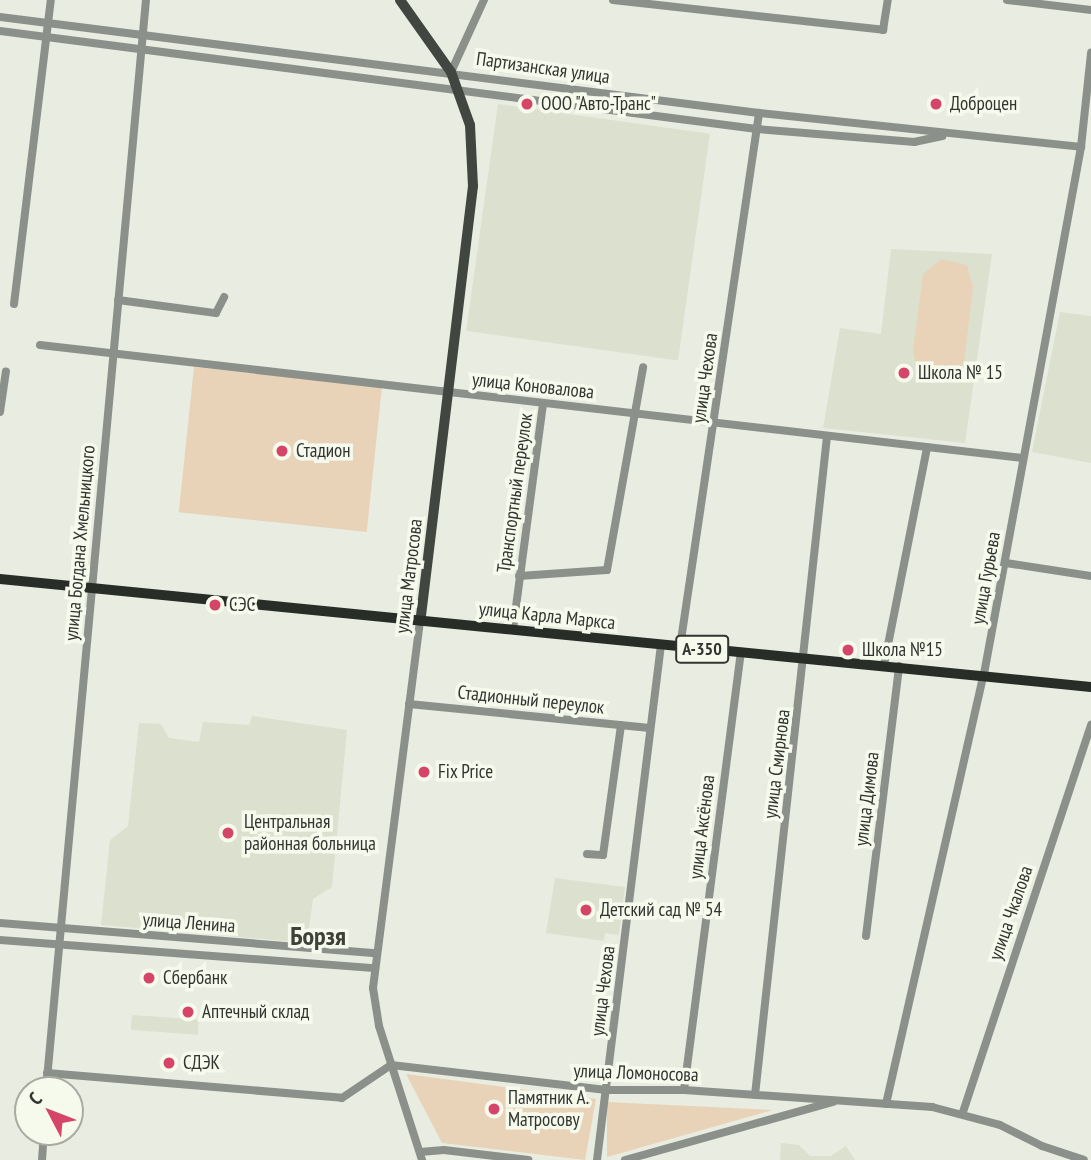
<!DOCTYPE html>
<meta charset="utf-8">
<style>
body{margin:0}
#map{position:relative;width:1091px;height:1160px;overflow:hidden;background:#e9ece0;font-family:"PT Sans Narrow",sans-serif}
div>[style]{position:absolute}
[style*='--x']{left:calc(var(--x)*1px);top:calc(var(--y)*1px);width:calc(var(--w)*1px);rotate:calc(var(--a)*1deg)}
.built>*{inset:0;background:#dce0ce;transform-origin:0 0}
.green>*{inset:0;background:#e8d3b8;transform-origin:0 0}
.minor>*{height:8px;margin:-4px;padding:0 4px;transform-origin:4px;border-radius:4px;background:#8c908b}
.major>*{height:10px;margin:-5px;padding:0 5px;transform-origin:5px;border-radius:5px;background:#414740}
.highway>*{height:10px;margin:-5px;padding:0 5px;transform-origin:5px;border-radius:5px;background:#282e27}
.dots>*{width:19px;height:19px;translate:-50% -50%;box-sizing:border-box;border:4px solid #f6faed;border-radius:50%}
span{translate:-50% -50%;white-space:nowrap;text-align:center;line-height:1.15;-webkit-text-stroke:7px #f6faed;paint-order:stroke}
.shield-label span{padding:2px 5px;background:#f6faed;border:2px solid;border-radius:5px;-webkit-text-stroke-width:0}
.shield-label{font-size:18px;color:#32342f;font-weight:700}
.street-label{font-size:19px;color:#32342f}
.poi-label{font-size:19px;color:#32342f}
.left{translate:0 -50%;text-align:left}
.district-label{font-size:26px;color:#3f4238;font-weight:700}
.north{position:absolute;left:14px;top:1076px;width:70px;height:70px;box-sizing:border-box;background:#f6faed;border:2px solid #a8aba1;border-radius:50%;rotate:312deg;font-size:19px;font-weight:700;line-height:28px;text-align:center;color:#32342f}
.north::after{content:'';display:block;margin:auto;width:24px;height:32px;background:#d44568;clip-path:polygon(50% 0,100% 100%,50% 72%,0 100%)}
</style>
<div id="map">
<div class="built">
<i style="left:498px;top:104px;width:214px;height:229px;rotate:8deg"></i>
<i style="clip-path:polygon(891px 249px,992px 254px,965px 443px,823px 428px,840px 328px,881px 334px)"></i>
<i style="clip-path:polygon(1060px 312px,1091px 316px,1091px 463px,1032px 452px)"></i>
<i style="clip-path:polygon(252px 716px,347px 730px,332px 887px,313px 899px,307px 943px,101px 925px,110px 840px,128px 826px,139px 723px,161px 724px,169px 738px,199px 742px,203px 722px,249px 725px)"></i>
<i style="clip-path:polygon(555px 878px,625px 887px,619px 935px,605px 933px,604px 941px,546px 933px)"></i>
<i style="left:132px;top:1015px;width:67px;height:15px;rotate:4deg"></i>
<i style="clip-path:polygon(781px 1143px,799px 1145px,810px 1156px,831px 1156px,846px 1146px,855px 1160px,780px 1160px)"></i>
</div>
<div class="green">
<i style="clip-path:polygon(941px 259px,967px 265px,973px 287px,964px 362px,955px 376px,943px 381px,929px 380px,917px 370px,913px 350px,923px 274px)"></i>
<i style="left:194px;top:367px;width:189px;height:146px;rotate:6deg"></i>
<i style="clip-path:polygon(406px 1074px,596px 1099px,585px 1160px,442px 1143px)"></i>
<i style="clip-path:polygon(607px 1102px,773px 1110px,607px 1157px)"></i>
</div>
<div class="minor">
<i style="--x:613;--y:0;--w:272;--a:6.3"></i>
<i style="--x:883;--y:30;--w:30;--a:-81"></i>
<i style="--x:1007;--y:0;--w:85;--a:6.8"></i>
<i style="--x:0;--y:17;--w:765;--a:7.21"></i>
<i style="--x:759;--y:113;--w:324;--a:6"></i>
<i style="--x:0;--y:31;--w:763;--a:7.38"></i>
<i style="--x:757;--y:129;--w:158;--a:4.7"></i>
<i style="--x:914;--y:142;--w:29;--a:-12"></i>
<i style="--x:451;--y:72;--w:79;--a:-65.4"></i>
<i style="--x:118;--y:300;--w:99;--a:7.6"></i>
<i style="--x:216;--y:313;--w:18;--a:-63"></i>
<i style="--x:14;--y:304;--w:306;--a:-83.1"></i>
<i style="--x:40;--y:345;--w:989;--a:6.56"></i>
<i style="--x:0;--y:412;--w:41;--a:-81.7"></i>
<i style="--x:1006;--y:563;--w:86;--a:8.7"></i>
<i style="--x:519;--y:576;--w:88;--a:-3.9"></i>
<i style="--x:607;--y:570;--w:206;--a:-79.9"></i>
<i style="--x:420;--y:621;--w:370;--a:97.3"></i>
<i style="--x:373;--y:988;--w:38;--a:81"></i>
<i style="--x:379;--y:1026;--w:141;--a:72.2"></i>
<i style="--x:513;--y:629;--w:228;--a:-82.4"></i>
<i style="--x:680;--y:647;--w:540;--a:-81.58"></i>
<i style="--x:884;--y:665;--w:222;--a:-78.8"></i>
<i style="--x:409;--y:704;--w:242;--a:5.7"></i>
<i style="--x:587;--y:854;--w:16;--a:4"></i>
<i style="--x:603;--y:855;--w:131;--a:-82.1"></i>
<i style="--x:0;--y:923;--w:377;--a:4.6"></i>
<i style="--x:866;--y:936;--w:272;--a:-83"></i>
<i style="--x:0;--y:940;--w:375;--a:4.3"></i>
<i style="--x:47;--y:1073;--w:296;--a:4.8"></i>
<i style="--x:342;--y:1098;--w:59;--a:-34"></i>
<i style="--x:391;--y:1065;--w:217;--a:6.6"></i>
<i style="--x:607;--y:1090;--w:77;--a:0"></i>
<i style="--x:684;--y:1090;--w:249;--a:3.9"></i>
<i style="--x:932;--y:1107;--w:70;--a:14.8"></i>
<i style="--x:1000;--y:1125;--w:47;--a:26.6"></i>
<i style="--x:1042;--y:1146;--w:44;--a:18.4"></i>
<i style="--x:46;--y:1090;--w:1095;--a:-84.76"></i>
<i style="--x:684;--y:1090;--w:442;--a:-82.6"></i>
<i style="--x:755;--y:1095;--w:663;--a:-83.76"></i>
<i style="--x:886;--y:1104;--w:441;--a:-77.2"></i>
<i style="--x:984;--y:674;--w:536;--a:-79.57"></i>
<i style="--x:1081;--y:147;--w:95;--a:-83.9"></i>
<i style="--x:963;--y:1112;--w:408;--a:-71.7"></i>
<i style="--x:420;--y:1152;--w:24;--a:-5"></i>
<i style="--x:444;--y:1150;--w:85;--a:6.8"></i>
<i style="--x:42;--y:1160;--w:28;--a:-86"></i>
<i style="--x:597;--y:1160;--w:519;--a:-82.92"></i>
<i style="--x:625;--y:1160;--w:216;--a:-15.6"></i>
</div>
<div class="major">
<i style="--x:400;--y:0;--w:88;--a:54.7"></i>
<i style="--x:451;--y:72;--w:56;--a:70.3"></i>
<i style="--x:470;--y:125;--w:61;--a:87.2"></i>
<i style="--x:473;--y:186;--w:438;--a:96.9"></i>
</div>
<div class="highway">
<i style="--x:0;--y:579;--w:1096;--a:5.65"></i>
</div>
<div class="dots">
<i style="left:527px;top:104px;background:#d44568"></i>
<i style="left:936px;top:104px;background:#d44568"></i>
<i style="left:904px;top:373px;background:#d44568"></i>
<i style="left:282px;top:451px;background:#d44568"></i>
<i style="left:215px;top:605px;background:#d44568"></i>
<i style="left:848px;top:650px;background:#d44568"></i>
<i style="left:424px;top:772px;background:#d44568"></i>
<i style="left:228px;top:833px;background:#d44568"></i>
<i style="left:586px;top:910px;background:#d44568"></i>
<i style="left:149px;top:978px;background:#d44568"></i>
<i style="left:188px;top:1012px;background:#d44568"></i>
<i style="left:169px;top:1063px;background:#d44568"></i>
<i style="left:494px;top:1109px;background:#d44568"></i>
</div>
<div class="shield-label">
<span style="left:702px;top:649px">А-350</span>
</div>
<div class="street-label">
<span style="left:543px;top:68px;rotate:8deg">Партизанская улица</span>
<span style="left:705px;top:378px;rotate:-82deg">улица Чехова</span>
<span style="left:533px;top:386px;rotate:6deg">улица Коновалова</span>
<span style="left:515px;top:493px;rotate:-82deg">Транспортный переулок</span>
<span style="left:80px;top:543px;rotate:-85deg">улица Богдана Хмельницкого</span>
<span style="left:409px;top:576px;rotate:-83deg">улица Матросова</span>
<span style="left:986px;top:578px;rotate:-80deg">улица Гурьева</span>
<span style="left:547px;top:616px;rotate:6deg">улица Карла Маркса</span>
<span style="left:531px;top:700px;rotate:6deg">Стадионный переулок</span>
<span style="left:777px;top:764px;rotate:-83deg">улица Смирнова</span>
<span style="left:867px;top:799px;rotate:-83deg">улица Димова</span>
<span style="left:702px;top:827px;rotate:-83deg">улица Аксёнова</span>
<span style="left:1011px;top:913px;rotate:-71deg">улица Чкалова</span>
<span style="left:189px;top:923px;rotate:4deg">улица Ленина</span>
<span style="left:603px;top:991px;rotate:-83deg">улица Чехова</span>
<span style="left:636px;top:1073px;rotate:2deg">улица Ломоносова</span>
</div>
<div class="poi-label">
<span class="left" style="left:541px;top:104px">ООО "Авто-Транс"</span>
<span class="left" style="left:950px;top:104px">Доброцен</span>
<span class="left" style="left:918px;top:373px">Школа № 15</span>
<span class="left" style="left:296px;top:451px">Стадион</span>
<span class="left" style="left:229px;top:605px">СЭС</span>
<span class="left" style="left:862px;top:650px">Школа №15</span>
<span class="left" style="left:438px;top:772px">Fix Price</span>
<span class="left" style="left:244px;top:833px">Центральная<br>районная больница</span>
<span class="left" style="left:600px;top:910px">Детский сад № 54</span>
<span class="left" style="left:163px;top:978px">Сбербанк</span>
<span class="left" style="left:202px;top:1012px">Аптечный склад</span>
<span class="left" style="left:183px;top:1063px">СДЭК</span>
<span class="left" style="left:508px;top:1109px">Памятник А.<br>Матросову</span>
</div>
<div class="district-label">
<span style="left:318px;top:936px">Борзя</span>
</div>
<div class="north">С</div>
</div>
